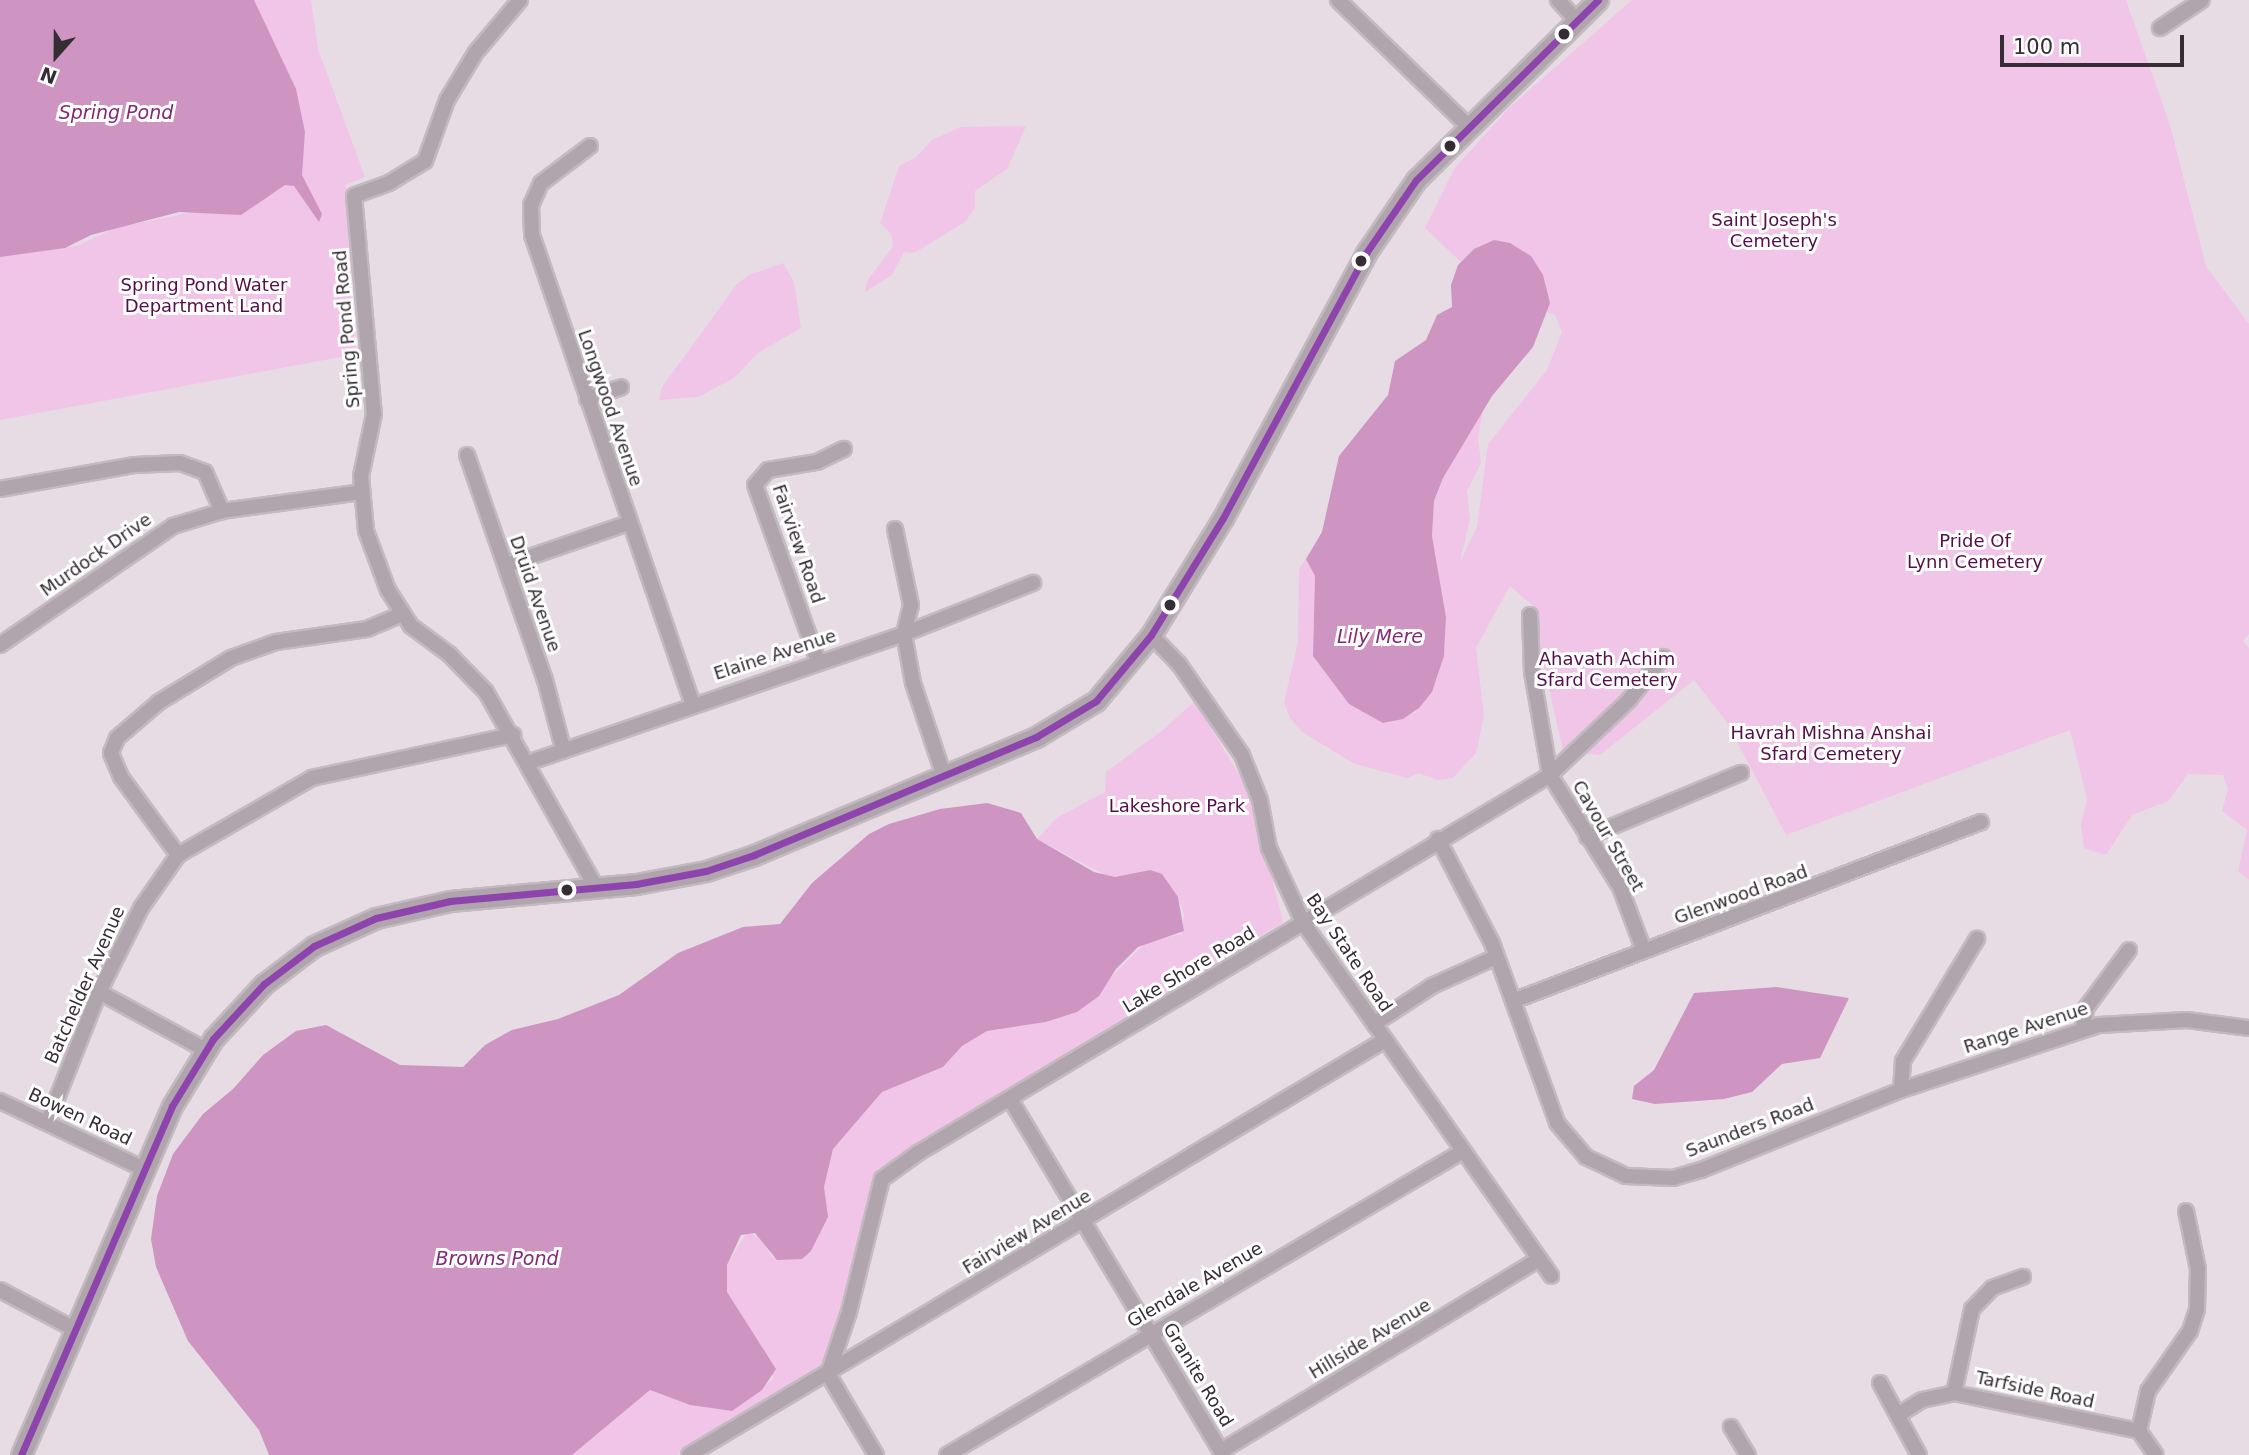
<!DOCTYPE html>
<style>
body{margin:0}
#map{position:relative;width:2249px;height:1455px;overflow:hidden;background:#e7dce4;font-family:"DejaVu Sans",sans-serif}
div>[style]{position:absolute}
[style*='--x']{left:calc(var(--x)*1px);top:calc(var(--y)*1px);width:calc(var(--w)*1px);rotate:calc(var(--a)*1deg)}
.green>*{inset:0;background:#f1c5e7}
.water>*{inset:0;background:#ce94c2}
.roads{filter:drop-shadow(2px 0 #c3bac0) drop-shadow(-2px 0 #c3bac0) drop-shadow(0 2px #c3bac0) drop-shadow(0 -2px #c3bac0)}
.minor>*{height:14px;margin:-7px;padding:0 7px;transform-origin:7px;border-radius:7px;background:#b0a5ad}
.secondary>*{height:19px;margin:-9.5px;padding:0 9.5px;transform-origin:9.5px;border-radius:9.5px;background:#b0a4ad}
.bus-1>*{height:7px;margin:-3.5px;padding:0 3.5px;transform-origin:3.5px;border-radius:3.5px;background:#8e44ad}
.dots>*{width:19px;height:19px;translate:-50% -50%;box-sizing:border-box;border:4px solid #fff;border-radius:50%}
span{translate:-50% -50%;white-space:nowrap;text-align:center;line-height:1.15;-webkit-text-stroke:6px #fff;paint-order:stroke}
.park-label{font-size:18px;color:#550d4b}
.street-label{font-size:18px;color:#352d33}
.water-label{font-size:19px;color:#852877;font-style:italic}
.north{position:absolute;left:21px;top:21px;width:70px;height:70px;-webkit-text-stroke:5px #fff;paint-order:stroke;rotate:201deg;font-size:19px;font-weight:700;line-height:28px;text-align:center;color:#352d33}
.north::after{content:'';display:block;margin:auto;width:24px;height:32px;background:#352d33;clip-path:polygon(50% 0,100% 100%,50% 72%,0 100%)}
.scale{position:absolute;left:2000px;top:35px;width:184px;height:32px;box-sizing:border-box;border:4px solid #352d33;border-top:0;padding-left:9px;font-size:21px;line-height:24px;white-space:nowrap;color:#352d33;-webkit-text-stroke:5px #fff;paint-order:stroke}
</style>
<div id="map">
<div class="green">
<i style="clip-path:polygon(239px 0,311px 0,318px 49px,365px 177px,345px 185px,357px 218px,350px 292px,357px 354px,0 420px,0 256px,77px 246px,115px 228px,203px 210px)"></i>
<i style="clip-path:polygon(1632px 0,2126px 0,2170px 125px,2206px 266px,2249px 324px,2249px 634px,2243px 641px,2249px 648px,2249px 880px,2238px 871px,2247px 830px,2222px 811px,2228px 789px,2223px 775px,2188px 774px,2168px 801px,2132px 815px,2106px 855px,2084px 848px,2081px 825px,2087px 799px,2070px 730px,1786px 835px,1726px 721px,1694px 680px,1600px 755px,1563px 751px,1539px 644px,1537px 609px,1510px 586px,1476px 648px,1484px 716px,1476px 753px,1453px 778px,1437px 780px,1419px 773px,1408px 778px,1355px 764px,1302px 732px,1290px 718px,1284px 702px,1298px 642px,1299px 569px,1306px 559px,1315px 576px,1313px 656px,1349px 704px,1388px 723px,1415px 713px,1437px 679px,1445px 650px,1446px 617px,1432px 536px,1434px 501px,1443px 478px,1483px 410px,1478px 437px,1481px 463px,1467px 491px,1470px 519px,1460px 562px,1477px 527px,1488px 444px,1547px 370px,1562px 332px,1555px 315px,1486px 286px,1425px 228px,1454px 169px,1509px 108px)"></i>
<i style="clip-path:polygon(1026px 126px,1007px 169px,975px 191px,975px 208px,965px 222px,914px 253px,904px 252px,892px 275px,865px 292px,867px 281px,893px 246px,891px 234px,880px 223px,899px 166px,915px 158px,932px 140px,961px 127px)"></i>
<i style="clip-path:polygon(783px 263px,794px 282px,801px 328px,758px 353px,734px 378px,698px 397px,659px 400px,662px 387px,737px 284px,749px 275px)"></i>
<i style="clip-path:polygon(1195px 701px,1252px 796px,1283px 922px,878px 1169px,840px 1319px,825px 1361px,814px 1376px,678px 1455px,572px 1455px,650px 1390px,690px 1405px,732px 1411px,774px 1378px,727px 1292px,727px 1265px,747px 1232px,760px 1237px,772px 1257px,811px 1251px,825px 1223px,824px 1187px,833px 1149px,882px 1092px,943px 1067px,962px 1046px,987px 1031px,1046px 1022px,1077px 1012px,1146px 942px,1182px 934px,1184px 914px,1178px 897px,1150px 870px,1115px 877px,1103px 874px,1037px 839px,1058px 817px,1105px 792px,1106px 772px,1163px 730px)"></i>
</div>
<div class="water">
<i style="clip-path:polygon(0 0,254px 0,296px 89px,305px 132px,302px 175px,322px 214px,319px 222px,294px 186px,285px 185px,241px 215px,179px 212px,91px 235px,65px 248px,0 257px)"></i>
<i style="clip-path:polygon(1494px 240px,1510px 243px,1531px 256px,1543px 275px,1550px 303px,1533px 347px,1492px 396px,1443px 478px,1434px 501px,1432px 536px,1446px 617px,1444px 656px,1432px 692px,1419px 708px,1403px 719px,1383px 723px,1349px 704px,1313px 656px,1315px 576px,1306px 559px,1322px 532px,1339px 456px,1388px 395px,1395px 361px,1426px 340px,1437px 315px,1452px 307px,1451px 285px,1458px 265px,1474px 249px)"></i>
<i style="clip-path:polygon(987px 803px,1021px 813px,1037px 839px,1094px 872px,1115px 877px,1150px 870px,1162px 874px,1178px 897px,1184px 931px,1138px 947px,1116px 969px,1099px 996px,1077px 1012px,1046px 1022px,987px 1031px,962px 1046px,943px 1067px,882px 1092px,833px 1149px,824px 1187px,828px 1217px,811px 1251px,802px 1259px,777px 1260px,755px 1233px,741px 1235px,727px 1265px,727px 1292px,776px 1369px,762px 1390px,732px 1411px,690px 1405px,650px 1390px,572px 1455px,269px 1455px,259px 1430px,188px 1341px,156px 1267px,151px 1239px,157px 1196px,173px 1154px,203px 1114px,233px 1089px,263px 1055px,296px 1031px,326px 1025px,400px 1065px,463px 1067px,485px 1045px,512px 1030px,558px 1019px,619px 995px,678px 953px,743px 927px,780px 924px,812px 883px,869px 834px,889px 824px,940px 809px)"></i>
<i style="clip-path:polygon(1777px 987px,1849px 998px,1820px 1058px,1782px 1064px,1752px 1092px,1724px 1099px,1655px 1104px,1632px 1099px,1634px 1086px,1654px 1070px,1694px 993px)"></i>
</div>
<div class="roads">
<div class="minor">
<i style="--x:520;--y:0;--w:68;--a:130.2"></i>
<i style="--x:476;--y:52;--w:56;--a:121.1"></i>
<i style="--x:447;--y:100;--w:65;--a:109.8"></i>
<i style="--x:425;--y:161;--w:42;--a:148.6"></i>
<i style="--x:389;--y:183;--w:37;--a:160"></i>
<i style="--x:354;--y:196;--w:219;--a:84.8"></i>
<i style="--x:374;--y:414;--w:63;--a:101.8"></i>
<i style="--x:361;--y:476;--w:55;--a:84.8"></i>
<i style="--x:366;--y:531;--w:63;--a:69.6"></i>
<i style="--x:388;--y:590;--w:43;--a:57.4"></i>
<i style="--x:411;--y:626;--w:47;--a:36.4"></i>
<i style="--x:449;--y:654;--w:53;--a:45.8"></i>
<i style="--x:486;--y:692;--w:224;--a:60.6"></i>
<i style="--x:1338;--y:0;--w:180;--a:44.1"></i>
<i style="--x:1558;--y:0;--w:28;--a:48"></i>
<i style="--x:2160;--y:28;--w:50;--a:-33.7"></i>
<i style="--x:590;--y:146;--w:61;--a:142.9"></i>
<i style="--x:541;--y:183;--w:24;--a:114"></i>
<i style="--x:531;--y:205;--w:30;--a:88"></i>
<i style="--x:532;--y:235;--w:495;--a:71.1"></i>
<i style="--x:587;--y:399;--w:36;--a:-19"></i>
<i style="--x:467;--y:455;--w:238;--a:70.9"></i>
<i style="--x:545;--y:680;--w:70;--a:75.2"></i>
<i style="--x:0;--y:489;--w:137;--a:-10.1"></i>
<i style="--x:135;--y:465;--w:45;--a:-2.5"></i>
<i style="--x:180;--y:463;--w:27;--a:20"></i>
<i style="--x:205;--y:472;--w:43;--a:66.4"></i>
<i style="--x:895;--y:529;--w:78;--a:78.1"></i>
<i style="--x:911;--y:605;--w:30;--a:104"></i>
<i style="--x:904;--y:634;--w:50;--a:79.6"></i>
<i style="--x:913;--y:683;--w:95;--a:71.6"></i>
<i style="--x:506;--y:565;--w:130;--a:-18.9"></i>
<i style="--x:1530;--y:615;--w:57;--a:88"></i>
<i style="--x:1532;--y:672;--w:105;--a:80.1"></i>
<i style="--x:1550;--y:775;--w:132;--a:58"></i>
<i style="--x:1620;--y:887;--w:68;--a:69.4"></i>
<i style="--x:1151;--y:635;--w:40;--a:46"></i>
<i style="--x:1179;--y:664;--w:111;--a:55.3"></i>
<i style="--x:1242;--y:755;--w:48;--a:68.2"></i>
<i style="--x:1260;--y:800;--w:49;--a:79.4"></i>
<i style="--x:1269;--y:848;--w:84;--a:65.3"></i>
<i style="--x:1304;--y:924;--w:430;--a:54.9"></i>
<i style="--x:0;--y:645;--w:210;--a:-34.5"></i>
<i style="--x:173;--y:526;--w:51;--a:-17"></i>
<i style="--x:222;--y:511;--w:141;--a:-7.7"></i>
<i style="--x:818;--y:661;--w:187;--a:-109.7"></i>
<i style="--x:755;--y:485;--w:20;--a:-49"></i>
<i style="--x:768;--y:470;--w:50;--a:-9.3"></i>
<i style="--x:817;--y:462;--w:30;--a:-26"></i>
<i style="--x:530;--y:762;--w:395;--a:-18.9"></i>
<i style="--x:904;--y:634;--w:139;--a:-21.6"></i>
<i style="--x:1587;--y:837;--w:167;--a:-22.6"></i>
<i style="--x:1438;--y:839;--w:117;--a:62.6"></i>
<i style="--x:1492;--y:943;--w:191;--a:70.1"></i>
<i style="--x:1557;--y:1123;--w:45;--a:49.5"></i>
<i style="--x:1586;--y:1157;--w:44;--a:25.4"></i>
<i style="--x:1626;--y:1176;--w:47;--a:2.4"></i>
<i style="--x:1673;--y:1178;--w:29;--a:-16"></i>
<i style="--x:1701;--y:1170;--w:215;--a:-21.8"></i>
<i style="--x:1901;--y:1090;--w:29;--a:-86"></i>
<i style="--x:1903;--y:1061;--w:143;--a:-58.8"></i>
<i style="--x:178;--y:855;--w:97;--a:-126.2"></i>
<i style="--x:121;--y:777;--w:26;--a:-113"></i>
<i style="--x:111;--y:753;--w:16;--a:-68"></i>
<i style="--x:117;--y:738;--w:55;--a:-40.6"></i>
<i style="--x:159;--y:702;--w:84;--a:-31.4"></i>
<i style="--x:231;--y:658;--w:48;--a:-19.6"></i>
<i style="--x:276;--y:642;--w:92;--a:-8.1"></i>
<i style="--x:367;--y:629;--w:39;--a:-23"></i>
<i style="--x:99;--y:992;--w:122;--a:28.5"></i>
<i style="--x:1513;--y:1001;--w:501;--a:-20.93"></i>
<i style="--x:1374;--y:1024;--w:69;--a:-33.2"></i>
<i style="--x:1432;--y:986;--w:70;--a:-24.4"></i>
<i style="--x:2083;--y:1028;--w:20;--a:-81"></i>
<i style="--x:2086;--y:1008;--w:72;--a:-53.4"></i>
<i style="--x:1901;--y:1090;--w:208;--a:-18.2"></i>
<i style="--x:2099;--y:1025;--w:88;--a:-3.3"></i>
<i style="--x:2187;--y:1020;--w:63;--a:7.4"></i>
<i style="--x:1010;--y:1099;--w:415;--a:59.1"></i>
<i style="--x:0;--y:1101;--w:159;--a:25.3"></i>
<i style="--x:48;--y:1121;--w:139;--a:-68.4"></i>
<i style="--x:99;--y:992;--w:94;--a:-63.4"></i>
<i style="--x:141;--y:908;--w:65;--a:-55.1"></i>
<i style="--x:178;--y:855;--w:155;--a:-29.9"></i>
<i style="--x:312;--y:778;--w:206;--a:-12.1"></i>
<i style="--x:0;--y:1290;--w:84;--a:27.8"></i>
<i style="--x:1880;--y:1383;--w:82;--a:61.6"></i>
<i style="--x:1954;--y:1393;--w:86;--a:-77.9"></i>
<i style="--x:1972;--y:1309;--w:29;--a:-46"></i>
<i style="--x:1992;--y:1288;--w:33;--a:-20"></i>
<i style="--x:1898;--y:1415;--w:28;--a:-32"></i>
<i style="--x:1922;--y:1400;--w:33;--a:-12"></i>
<i style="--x:1954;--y:1393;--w:189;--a:11.6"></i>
<i style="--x:2139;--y:1431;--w:29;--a:55"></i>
<i style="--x:1731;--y:1427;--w:33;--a:59"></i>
<i style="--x:2139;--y:1431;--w:41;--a:-77.3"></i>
<i style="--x:2148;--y:1391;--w:73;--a:-55"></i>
<i style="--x:2190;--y:1331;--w:23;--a:-72"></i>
<i style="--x:2197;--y:1309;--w:40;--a:-88.6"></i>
<i style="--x:2198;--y:1269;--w:59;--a:-101.7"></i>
<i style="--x:1221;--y:1451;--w:371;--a:-31.1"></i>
<i style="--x:689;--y:1455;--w:810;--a:-30.81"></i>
<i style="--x:876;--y:1455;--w:94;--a:-120.7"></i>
<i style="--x:828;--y:1374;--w:65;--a:-71.3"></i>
<i style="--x:849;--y:1312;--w:137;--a:-76.1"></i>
<i style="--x:882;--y:1179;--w:44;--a:-35.8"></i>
<i style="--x:918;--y:1153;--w:736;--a:-30.88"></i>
<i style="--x:1550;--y:775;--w:109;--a:-43.5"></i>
<i style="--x:1629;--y:700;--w:55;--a:-51.7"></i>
<i style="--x:947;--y:1455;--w:599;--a:-30.5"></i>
</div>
<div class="secondary">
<i style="--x:21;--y:1455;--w:380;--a:-66.6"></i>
<i style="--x:172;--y:1106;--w:79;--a:-58.5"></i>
<i style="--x:213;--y:1039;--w:75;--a:-47.2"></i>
<i style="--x:264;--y:984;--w:63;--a:-37.2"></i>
<i style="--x:314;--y:946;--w:68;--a:-24.3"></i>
<i style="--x:376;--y:918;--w:76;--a:-12.9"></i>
<i style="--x:450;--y:901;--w:187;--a:-5.2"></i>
<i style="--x:636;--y:884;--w:71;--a:-10.5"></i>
<i style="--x:706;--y:871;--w:51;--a:-18.4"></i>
<i style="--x:754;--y:855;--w:306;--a:-22.7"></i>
<i style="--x:1036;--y:737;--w:70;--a:-31"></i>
<i style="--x:1096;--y:701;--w:86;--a:-50.2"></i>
<i style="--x:1151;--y:635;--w:137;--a:-58.4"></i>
<i style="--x:1223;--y:518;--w:301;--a:-61.6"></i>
<i style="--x:1366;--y:253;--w:88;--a:-55.6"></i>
<i style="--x:1416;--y:180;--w:256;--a:-44.7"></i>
</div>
</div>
<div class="bus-1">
<i style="--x:21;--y:1455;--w:380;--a:-66.6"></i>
<i style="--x:172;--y:1106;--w:79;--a:-58.5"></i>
<i style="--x:213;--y:1039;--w:75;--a:-47.2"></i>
<i style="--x:264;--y:984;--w:63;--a:-37.2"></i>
<i style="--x:314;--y:946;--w:68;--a:-24.3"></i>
<i style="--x:376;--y:918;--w:76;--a:-12.9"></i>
<i style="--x:450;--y:901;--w:187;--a:-5.2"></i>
<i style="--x:636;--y:884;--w:71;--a:-10.5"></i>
<i style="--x:706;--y:871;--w:51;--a:-18.4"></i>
<i style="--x:754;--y:855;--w:306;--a:-22.7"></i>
<i style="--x:1036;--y:737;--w:70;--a:-31"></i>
<i style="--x:1096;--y:701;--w:86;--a:-50.2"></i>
<i style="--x:1151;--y:635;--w:137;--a:-58.4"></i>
<i style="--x:1223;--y:518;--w:301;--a:-61.6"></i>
<i style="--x:1366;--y:253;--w:88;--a:-55.6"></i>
<i style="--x:1416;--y:180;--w:256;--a:-44.7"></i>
</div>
<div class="dots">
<i style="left:1564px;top:34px;background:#352d33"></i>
<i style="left:1450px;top:146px;background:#352d33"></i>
<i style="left:1361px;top:261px;background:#352d33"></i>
<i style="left:1170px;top:605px;background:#352d33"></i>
<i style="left:567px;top:890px;background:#352d33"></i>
</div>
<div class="park-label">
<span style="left:1774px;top:231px">Saint Joseph's<br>Cemetery</span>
<span style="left:204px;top:296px">Spring Pond Water<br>Department Land</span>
<span style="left:1975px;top:552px">Pride Of<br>Lynn Cemetery</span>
<span style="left:1607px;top:670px">Ahavath Achim<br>Sfard Cemetery</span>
<span style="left:1831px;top:744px">Havrah Mishna Anshai<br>Sfard Cemetery</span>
<span style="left:1177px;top:806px">Lakeshore Park</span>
</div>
<div class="street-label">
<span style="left:347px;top:329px;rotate:-95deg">Spring Pond Road</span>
<span style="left:610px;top:408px;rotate:71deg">Longwood Avenue</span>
<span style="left:798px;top:544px;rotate:71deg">Fairview Road</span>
<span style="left:96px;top:555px;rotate:-35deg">Murdock Drive</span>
<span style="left:535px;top:594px;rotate:71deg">Druid Avenue</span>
<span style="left:775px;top:655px;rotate:-18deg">Elaine Avenue</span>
<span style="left:1608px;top:836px;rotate:60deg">Cavour Street</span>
<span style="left:1741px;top:895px;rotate:-20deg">Glenwood Road</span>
<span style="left:1349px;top:953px;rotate:56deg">Bay State Road</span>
<span style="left:1189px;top:970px;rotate:-31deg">Lake Shore Road</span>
<span style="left:85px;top:985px;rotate:-66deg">Batchelder Avenue</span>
<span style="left:2026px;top:1028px;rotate:-18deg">Range Avenue</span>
<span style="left:80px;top:1117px;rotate:25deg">Bowen Road</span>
<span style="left:1750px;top:1128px;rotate:-21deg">Saunders Road</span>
<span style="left:1027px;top:1232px;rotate:-31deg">Fairview Avenue</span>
<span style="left:1195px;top:1285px;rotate:-30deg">Glendale Avenue</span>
<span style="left:1370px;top:1339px;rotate:-31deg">Hillside Avenue</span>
<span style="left:1198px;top:1375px;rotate:59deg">Granite Road</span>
<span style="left:2035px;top:1390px;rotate:12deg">Tarfside Road</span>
</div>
<div class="water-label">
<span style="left:116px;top:113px">Spring Pond</span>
<span style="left:1380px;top:637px">Lily Mere</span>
<span style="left:497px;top:1259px">Browns Pond</span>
</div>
<div class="north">N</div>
<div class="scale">100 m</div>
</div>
